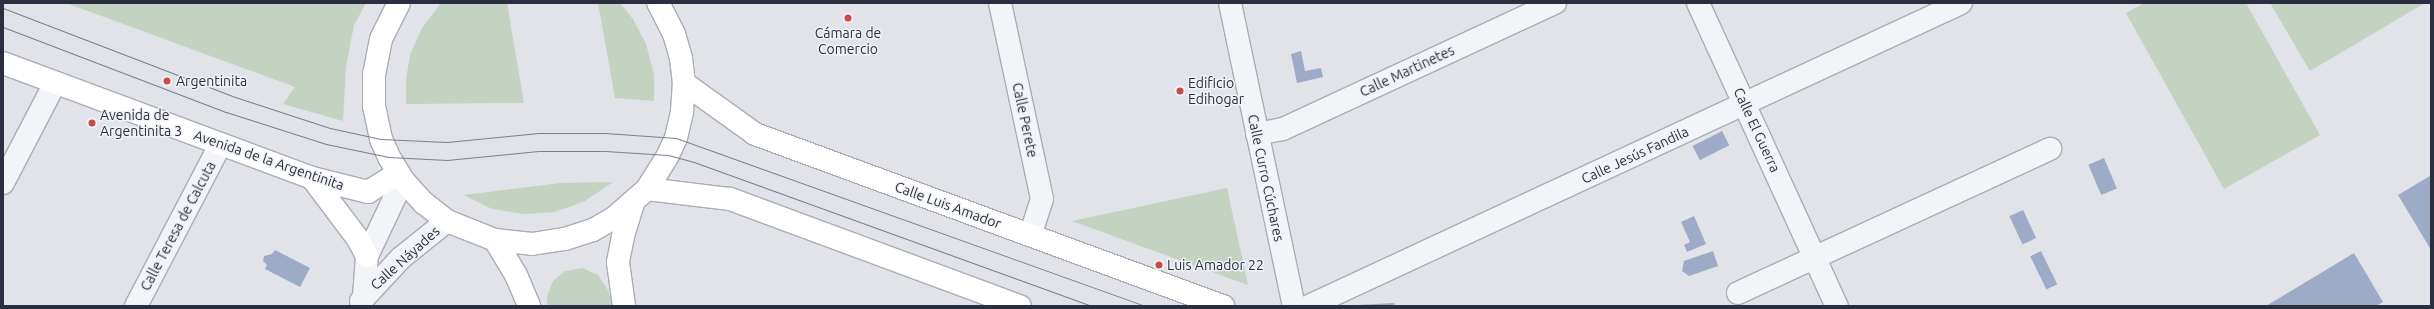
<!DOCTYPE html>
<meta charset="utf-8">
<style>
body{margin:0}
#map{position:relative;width:2434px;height:309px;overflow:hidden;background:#e1e3e9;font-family:Ubuntu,sans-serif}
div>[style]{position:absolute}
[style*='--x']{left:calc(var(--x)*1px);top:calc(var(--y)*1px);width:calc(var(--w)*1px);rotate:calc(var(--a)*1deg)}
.green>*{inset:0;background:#c4d2c2}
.water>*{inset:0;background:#9dabc7;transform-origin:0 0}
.roads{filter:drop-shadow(1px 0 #aaadb6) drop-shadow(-1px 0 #aaadb6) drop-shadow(0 1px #aaadb6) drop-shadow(0 -1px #aaadb6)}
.minor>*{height:22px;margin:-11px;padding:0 11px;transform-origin:11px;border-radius:11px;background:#f3f4f7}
.major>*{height:22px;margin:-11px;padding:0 11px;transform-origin:11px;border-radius:11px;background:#fff}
.tram>*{height:1px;margin:-0.5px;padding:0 0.5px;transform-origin:0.5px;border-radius:0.5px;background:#7b8091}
.dots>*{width:11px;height:11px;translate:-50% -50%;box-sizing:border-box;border:2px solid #f0f2f6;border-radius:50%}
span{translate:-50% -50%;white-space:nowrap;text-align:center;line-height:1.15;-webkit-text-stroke:3px #f0f2f6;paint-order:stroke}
.poi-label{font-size:14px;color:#2a2e3f}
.left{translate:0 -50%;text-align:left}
.street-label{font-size:14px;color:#2a2e3f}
.frame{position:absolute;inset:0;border:4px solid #2a2e3f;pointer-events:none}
</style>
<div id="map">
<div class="green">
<i style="clip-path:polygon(66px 3px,366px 3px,354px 25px,346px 67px,343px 121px,283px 104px,295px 87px)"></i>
<i style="clip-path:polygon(441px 3px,507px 3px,524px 103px,406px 104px,406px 80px,410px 55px,422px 28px)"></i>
<i style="clip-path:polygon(598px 3px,620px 3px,633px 19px,646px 44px,654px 74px,654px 101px,615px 98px)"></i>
<i style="clip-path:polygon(2144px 3px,2246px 3px,2320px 135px,2224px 189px,2126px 13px)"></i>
<i style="clip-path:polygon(2270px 3px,2425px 3px,2310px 71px)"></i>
<i style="clip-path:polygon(613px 182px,585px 201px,555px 212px,525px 214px,492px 209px,464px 195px,560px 183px)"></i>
<i style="clip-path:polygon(1227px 188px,1248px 285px,1072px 221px)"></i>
<i style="clip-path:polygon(582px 268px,598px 275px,608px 290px,613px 306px,547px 306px,547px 296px,553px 281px,565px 271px)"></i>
</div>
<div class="water">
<i style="clip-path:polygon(1301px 51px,1305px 71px,1321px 68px,1323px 77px,1297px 83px,1291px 54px)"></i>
<i style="left:1722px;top:131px;width:16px;height:33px;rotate:63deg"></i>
<i style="left:2104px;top:158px;width:33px;height:17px;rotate:67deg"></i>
<i style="clip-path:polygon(2430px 176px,2431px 177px,2431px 250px,2398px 195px)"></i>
<i style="left:2023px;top:210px;width:31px;height:15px;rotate:65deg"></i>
<i style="clip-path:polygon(1694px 216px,1706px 244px,1687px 252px,1684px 245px,1690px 242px,1681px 222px)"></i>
<i style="clip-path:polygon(275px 250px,310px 268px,300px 287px,265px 269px,267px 265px,263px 261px,264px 256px,272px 254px)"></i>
<i style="clip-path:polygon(1713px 251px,1718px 266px,1689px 276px,1682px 271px,1684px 261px)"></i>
<i style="left:2041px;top:251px;width:37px;height:12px;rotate:64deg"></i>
<i style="clip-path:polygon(2354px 253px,2383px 302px,2376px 306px,2266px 306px)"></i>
<i style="clip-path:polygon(1394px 303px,1395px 306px,1357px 306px,1357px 305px)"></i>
</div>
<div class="roads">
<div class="minor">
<i style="--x:1000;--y:3;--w:200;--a:77.9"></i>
<i style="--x:1042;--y:199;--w:38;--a:108"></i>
<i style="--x:1230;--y:3;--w:310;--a:78.1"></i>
<i style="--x:1698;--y:3;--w:333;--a:65.4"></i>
<i style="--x:1257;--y:134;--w:26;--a:-11"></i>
<i style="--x:1283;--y:129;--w:300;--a:-24.9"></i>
<i style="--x:3;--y:183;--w:113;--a:-62.5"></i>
<i style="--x:1738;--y:293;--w:344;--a:-24.8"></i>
<i style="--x:364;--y:296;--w:40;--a:-85.7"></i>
<i style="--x:367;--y:256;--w:84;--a:-64.7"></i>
<i style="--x:361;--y:301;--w:59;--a:-47.1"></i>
<i style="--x:401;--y:258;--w:59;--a:-38.8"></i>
<i style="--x:136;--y:306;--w:182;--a:-62.4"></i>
<i style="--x:1309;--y:306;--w:719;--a:-24.93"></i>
</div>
<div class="major">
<i style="--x:399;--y:3;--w:40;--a:116.6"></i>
<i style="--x:381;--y:39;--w:36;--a:101"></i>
<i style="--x:374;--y:74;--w:32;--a:90"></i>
<i style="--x:374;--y:106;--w:34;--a:78"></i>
<i style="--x:381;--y:139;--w:20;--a:66"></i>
<i style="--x:389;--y:157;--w:27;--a:59"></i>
<i style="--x:403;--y:180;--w:31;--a:48"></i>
<i style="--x:424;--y:203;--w:29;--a:38"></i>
<i style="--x:447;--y:221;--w:52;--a:21.6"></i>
<i style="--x:495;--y:240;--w:37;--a:6"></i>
<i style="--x:532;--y:244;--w:33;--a:-9"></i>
<i style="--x:565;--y:239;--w:29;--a:-18"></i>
<i style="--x:593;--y:230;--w:24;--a:-30"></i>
<i style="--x:614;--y:218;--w:44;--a:-41.3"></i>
<i style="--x:647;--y:189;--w:40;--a:-58"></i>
<i style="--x:668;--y:155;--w:19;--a:-65"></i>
<i style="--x:676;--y:138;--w:28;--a:-77"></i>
<i style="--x:682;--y:111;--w:28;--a:-86"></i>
<i style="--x:684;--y:83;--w:25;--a:-97"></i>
<i style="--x:681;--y:58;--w:25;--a:-106"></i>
<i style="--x:674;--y:34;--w:35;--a:-117"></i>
<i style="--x:3;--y:63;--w:330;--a:20.4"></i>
<i style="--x:312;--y:178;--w:58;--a:14"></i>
<i style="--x:368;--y:192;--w:36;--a:-32"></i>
<i style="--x:684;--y:83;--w:87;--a:35.7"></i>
<i style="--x:755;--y:134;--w:499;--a:20.2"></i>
<i style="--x:312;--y:178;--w:76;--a:53"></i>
<i style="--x:358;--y:239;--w:19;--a:62"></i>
<i style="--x:647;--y:189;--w:84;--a:6.9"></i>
<i style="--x:730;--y:199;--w:309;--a:20.3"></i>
<i style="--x:495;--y:240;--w:41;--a:59"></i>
<i style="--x:516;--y:275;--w:34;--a:67"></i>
<i style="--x:624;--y:306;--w:44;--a:-97.8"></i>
<i style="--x:618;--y:262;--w:26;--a:-79"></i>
<i style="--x:623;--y:236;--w:34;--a:-73"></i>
</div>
</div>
<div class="tram">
<i style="--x:3;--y:8;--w:245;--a:21"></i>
<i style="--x:232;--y:96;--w:103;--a:18.1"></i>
<i style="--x:330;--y:128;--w:52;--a:12.2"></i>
<i style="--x:381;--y:139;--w:66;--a:2.6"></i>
<i style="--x:447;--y:142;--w:92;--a:-5.6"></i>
<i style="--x:539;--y:133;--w:66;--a:0"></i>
<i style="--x:605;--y:133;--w:71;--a:4"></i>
<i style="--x:676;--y:138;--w:498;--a:19.7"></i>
<i style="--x:3;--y:27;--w:239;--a:20.9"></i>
<i style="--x:226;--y:112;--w:105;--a:17.7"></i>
<i style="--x:326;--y:144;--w:64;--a:11.7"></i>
<i style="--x:389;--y:157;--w:58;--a:3"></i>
<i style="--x:447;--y:160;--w:92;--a:-5.6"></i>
<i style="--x:539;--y:151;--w:66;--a:0"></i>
<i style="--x:605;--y:151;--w:63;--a:3.6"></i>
<i style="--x:668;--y:155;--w:27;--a:15"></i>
<i style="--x:694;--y:162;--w:423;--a:19.9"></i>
</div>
<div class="dots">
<i style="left:848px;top:18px;background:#c84c4c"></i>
<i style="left:167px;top:81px;background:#c84c4c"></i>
<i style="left:1180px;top:91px;background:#c84c4c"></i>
<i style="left:92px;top:123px;background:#c84c4c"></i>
<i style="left:1159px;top:265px;background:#c84c4c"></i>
</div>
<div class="poi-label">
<span style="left:848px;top:41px">Cámara de<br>Comercio</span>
<span class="left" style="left:176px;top:81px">Argentinita</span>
<span class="left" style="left:1188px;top:91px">Edificio<br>Edihogar</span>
<span class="left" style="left:100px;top:123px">Avenida de<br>Argentinita 3</span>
<span class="left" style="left:1167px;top:265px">Luis Amador 22</span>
</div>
<div class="street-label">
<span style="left:1407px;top:71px;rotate:-25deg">Calle Martinetes</span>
<span style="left:1025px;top:120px;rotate:78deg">Calle Perete</span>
<span style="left:1757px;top:130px;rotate:65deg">Calle El Guerra</span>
<span style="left:1635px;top:155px;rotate:-25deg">Calle Jesús Fandila</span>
<span style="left:269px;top:160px;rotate:19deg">Avenida de la Argentinita</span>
<span style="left:1266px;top:178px;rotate:78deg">Calle Curro Cúchares</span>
<span style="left:948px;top:205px;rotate:20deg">Calle Luis Amador</span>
<span style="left:178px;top:226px;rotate:-62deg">Calle Teresa de Calcuta</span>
<span style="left:405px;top:258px;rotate:-42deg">Calle Náyades</span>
</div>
<div class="frame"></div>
</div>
